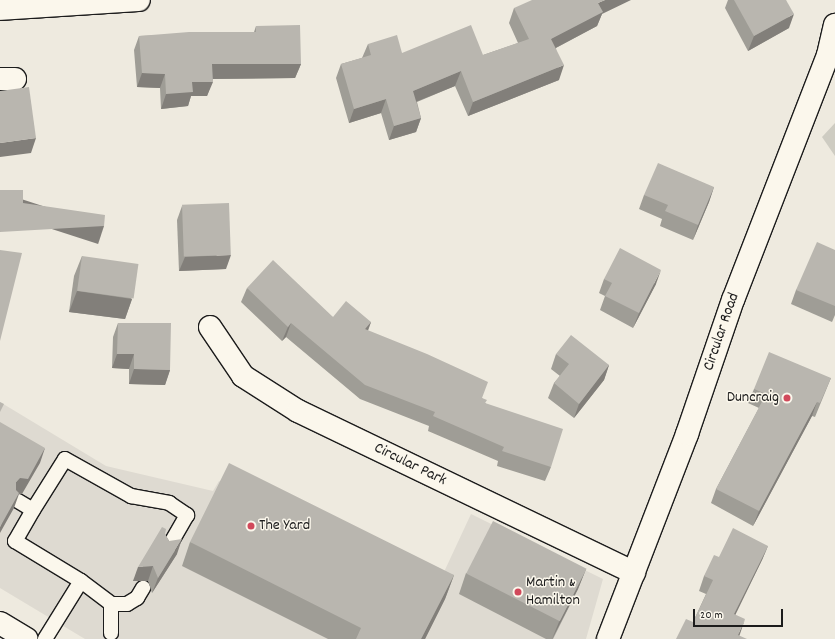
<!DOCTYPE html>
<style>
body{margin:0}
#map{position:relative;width:835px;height:639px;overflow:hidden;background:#eeeadf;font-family:Dekko,sans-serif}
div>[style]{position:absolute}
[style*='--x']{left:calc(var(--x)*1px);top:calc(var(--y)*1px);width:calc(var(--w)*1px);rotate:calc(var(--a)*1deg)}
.built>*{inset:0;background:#dedad1}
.green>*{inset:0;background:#ceccc2}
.roads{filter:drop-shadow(1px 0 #1c1c1c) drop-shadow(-1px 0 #1c1c1c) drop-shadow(0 1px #1c1c1c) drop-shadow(0 -1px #1c1c1c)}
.lane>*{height:14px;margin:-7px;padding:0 7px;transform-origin:7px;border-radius:7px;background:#fbf7ec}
.street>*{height:22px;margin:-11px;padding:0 11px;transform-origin:11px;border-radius:11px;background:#fbf7ec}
.secondary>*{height:22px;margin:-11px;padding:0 11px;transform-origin:11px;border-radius:11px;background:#fbf7ec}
.wall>*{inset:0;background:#9f9d96}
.shaded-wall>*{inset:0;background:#827f7a;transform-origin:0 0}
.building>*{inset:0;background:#b9b6af;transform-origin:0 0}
.dots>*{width:11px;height:11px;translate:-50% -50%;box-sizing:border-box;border:2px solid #fbf7ec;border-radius:50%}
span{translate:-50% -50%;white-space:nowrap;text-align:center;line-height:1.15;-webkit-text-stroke:3px #fbf7ec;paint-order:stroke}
.street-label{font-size:16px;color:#1c1c1c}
.poi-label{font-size:16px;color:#1c1c1c}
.right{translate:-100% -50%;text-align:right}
.left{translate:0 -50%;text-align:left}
.scale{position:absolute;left:693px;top:609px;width:90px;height:18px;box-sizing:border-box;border:2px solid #1c1c1c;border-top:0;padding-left:5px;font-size:12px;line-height:14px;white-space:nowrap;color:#1c1c1c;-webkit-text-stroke:3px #fbf7ec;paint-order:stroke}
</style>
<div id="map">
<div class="built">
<i style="clip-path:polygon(0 402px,106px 466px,213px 491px,219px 481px,437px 587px,471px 514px,603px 579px,586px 639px,85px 639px,0 588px)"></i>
</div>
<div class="green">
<i style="clip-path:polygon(835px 123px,835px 156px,822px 137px)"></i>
</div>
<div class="roads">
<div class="lane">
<i style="--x:18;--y:501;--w:17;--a:31"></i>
<i style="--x:33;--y:510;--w:36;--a:120"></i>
<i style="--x:15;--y:541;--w:77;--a:31.2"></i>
<i style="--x:81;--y:581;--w:38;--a:37"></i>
<i style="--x:111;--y:604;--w:29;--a:90"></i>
<i style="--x:33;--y:510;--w:60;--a:-57.9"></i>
<i style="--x:65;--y:459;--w:76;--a:29.3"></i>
<i style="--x:131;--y:496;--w:39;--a:10"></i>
<i style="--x:169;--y:503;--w:22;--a:34"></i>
<i style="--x:187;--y:515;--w:38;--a:120"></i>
<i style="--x:111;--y:604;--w:16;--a:0"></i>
<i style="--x:127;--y:604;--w:12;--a:-31"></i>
<i style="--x:137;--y:598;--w:12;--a:-59"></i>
<i style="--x:45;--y:639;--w:68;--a:-58.2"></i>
</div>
<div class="street">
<i style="--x:0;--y:79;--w:15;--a:0"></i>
<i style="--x:210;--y:327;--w:59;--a:56"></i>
<i style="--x:243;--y:376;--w:65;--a:32.5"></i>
<i style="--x:298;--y:411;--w:373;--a:25.7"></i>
</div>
<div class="secondary">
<i style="--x:0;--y:9;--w:139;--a:-3.7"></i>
<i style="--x:0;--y:623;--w:31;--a:31"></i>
<i style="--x:608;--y:639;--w:220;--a:-68.9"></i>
<i style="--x:687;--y:434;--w:142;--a:-71.1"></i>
<i style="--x:733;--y:300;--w:263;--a:-68.8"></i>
<i style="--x:828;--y:55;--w:31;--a:-77"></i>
</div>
</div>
<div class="wall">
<i style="clip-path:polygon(728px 0,786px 0,789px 28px,748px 51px,725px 8px)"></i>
<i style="clip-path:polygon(514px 8px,602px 14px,597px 26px,556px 48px,559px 80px,468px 116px,455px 86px,417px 102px,421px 118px,416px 132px,389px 140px,381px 113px,349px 123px,336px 78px,341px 64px,362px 58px,368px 44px,402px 53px,483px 55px,518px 43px,509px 23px)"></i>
<i style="clip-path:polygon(256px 26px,301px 64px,295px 78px,213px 79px,207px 96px,191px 96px,188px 106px,161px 109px,160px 88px,137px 87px,134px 50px,139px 36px,254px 32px)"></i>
<i style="clip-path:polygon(714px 187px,709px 202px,693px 240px,660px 226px,662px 219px,639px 209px,644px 195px)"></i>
<i style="clip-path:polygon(182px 206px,226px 269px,179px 271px,177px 220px)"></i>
<i style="clip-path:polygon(835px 250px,835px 315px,832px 322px,791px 304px,796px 290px)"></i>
<i style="clip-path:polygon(82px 256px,132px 299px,125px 319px,69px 312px,74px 276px)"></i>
<i style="clip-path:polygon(604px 279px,656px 284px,633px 328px,600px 310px,605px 296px,599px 293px)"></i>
<i style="clip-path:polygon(247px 288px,333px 317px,371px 322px,368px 331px,482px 398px,486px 404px,551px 467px,545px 481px,497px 466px,498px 461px,428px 431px,429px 426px,360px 399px,286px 337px,282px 341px,241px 302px)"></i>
<i style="clip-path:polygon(118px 323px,170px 370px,165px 385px,129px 384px,129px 369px,112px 368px,113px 337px)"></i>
<i style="clip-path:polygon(556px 354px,609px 365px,604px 380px,574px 418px,548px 398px,554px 383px,560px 376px,551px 369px)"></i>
<i style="clip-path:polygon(831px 378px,815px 417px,812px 416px,753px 526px,711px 503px,716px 489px,759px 408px,748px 403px,754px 389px)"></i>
<i style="clip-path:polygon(165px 534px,177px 554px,152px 593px,148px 581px,133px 581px)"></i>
<i style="clip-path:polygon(190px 542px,454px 575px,445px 599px,425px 639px,328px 639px,182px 566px)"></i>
<i style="clip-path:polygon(768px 546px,762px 560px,735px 614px,739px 635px,693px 622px,706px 594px,699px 591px,704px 576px,719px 557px)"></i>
<i style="clip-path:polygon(586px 569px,578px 589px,553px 639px,546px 639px,459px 594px,466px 573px)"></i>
</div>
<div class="shaded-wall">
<i style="clip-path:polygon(605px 0,631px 0,602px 14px,597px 26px,546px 53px,551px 39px,598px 3px)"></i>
<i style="clip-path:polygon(794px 14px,789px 28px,748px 51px,754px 36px)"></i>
<i style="clip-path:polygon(212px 64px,301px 64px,295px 78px,207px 79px)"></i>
<i style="clip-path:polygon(564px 65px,559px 80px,468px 116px,473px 102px)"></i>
<i style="clip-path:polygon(461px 71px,455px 86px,408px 105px,413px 91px)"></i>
<i style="clip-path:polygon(142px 73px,165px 74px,160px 88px,137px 87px)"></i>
<i style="clip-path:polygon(192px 82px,213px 82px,207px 96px,191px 96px,188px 106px,161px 109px,166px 94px)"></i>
<i style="clip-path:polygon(386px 99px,381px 113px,349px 123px,354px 109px)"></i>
<i style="clip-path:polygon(421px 118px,416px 132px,389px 140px,394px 126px)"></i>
<i style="clip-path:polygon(36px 138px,31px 153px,0 157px,0 143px)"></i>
<i style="clip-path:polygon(714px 187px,709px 202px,693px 240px,698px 225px)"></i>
<i style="left:104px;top:226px;width:19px;height:104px;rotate:108deg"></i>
<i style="clip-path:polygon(231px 255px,226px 269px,179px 271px,185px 257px)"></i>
<i style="clip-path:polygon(661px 270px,656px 284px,633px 328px,639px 313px)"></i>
<i style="clip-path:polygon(77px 291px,132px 299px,125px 319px,69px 312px)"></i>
<i style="clip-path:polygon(371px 322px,365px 337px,365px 329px)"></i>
<i style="clip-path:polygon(291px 323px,286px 337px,282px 341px,288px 327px)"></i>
<i style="clip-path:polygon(117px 354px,134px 354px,129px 369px,112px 368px)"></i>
<i style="clip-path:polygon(609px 365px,604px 380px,574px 418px,579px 404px)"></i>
<i style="clip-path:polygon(134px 369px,170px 370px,165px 385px,129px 384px)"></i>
<i style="clip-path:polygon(817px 402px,812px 416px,753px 526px,759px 511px)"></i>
<i style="clip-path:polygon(45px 448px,40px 463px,22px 494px,19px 494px,14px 508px,0 533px,0 527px,14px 493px,16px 482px)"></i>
<i style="clip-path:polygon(182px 539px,177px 554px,152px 593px,158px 578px)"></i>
<i style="clip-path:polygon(768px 546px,762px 560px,729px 628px,734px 614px)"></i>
<i style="clip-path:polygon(153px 566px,148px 581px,133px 581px,138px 567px)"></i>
<i style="clip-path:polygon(586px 569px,578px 589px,552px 639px,559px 622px)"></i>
<i style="clip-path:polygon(454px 575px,445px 599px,425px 639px,421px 639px)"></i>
<i style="clip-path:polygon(745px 619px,740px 634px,738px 639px,738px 635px)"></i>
</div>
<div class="building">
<i style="clip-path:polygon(532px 0,605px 0,598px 3px,603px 12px,551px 39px,564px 65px,473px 102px,461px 71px,413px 91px,421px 118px,394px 126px,386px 99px,354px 109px,341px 64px,371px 55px,368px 44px,397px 35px,402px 53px,471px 25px,483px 55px,529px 39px,514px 8px)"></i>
<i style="clip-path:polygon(734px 0,786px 0,794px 14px,754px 36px)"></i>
<i style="clip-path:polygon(300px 25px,301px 64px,212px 64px,213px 82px,192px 82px,193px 92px,166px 94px,165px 74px,142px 73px,139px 36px,189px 32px,256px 32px,256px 26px)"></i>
<i style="clip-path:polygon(29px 87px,36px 138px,0 143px,0 91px)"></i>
<i style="clip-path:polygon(658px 163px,714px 187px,698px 225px,665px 211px,668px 205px,644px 195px)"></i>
<i style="clip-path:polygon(0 190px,23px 190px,23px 203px,105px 215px,104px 226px,0 232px)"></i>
<i style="left:229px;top:203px;width:52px;height:47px;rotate:88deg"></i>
<i style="clip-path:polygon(817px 242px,835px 250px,835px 306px,796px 290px)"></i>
<i style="clip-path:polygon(620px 248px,661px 270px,639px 313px,605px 296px,612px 283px,604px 279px)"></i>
<i style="clip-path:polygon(0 250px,22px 253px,0 341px)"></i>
<i style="left:82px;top:256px;width:57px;height:35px;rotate:8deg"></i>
<i style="clip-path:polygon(273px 260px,333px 317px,346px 301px,371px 322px,365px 329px,427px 354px,488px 382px,482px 398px,487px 400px,485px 403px,563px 429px,551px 467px,502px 451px,504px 447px,433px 416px,435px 412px,365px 385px,291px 323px,288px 327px,247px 288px)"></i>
<i style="clip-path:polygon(118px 323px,171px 323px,170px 370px,134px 369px,134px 354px,117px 354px)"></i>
<i style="clip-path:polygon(571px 335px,609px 365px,579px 404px,554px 383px,569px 364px,556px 354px)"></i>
<i style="clip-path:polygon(769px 352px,831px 378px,820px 403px,817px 402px,759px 511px,716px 489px,766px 394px,754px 389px)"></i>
<i style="clip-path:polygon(0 402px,4px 404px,0 412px)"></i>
<i style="clip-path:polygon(0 422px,45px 448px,28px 479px,20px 478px,16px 482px,16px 490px,19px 493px,0 527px)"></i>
<i style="clip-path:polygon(229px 463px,454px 575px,421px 639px,356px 639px,361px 628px,190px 542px)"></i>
<i style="left:493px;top:521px;width:105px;height:59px;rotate:27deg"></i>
<i style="clip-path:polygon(162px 527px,166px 529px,165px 534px,169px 541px,182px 539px,158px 578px,153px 566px,138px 567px)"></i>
<i style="clip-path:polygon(733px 528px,768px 546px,734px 614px,745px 619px,738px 635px,747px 639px,676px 639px,686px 619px,693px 622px,713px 580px,704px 576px,714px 555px,719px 557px)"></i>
</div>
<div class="dots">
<i style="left:787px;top:398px;background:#d1495b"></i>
<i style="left:251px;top:526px;background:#d1495b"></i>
<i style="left:518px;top:592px;background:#d1495b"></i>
</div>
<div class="street-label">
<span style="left:722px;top:332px;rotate:-71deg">Circular Road</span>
<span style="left:410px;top:465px;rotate:26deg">Circular Park</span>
</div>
<div class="poi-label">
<span class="right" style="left:779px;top:398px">Duncraig</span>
<span class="left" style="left:259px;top:526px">The Yard</span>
<span class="left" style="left:526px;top:592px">Martin &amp;<br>Hamilton</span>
</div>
<div class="scale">20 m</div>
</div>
